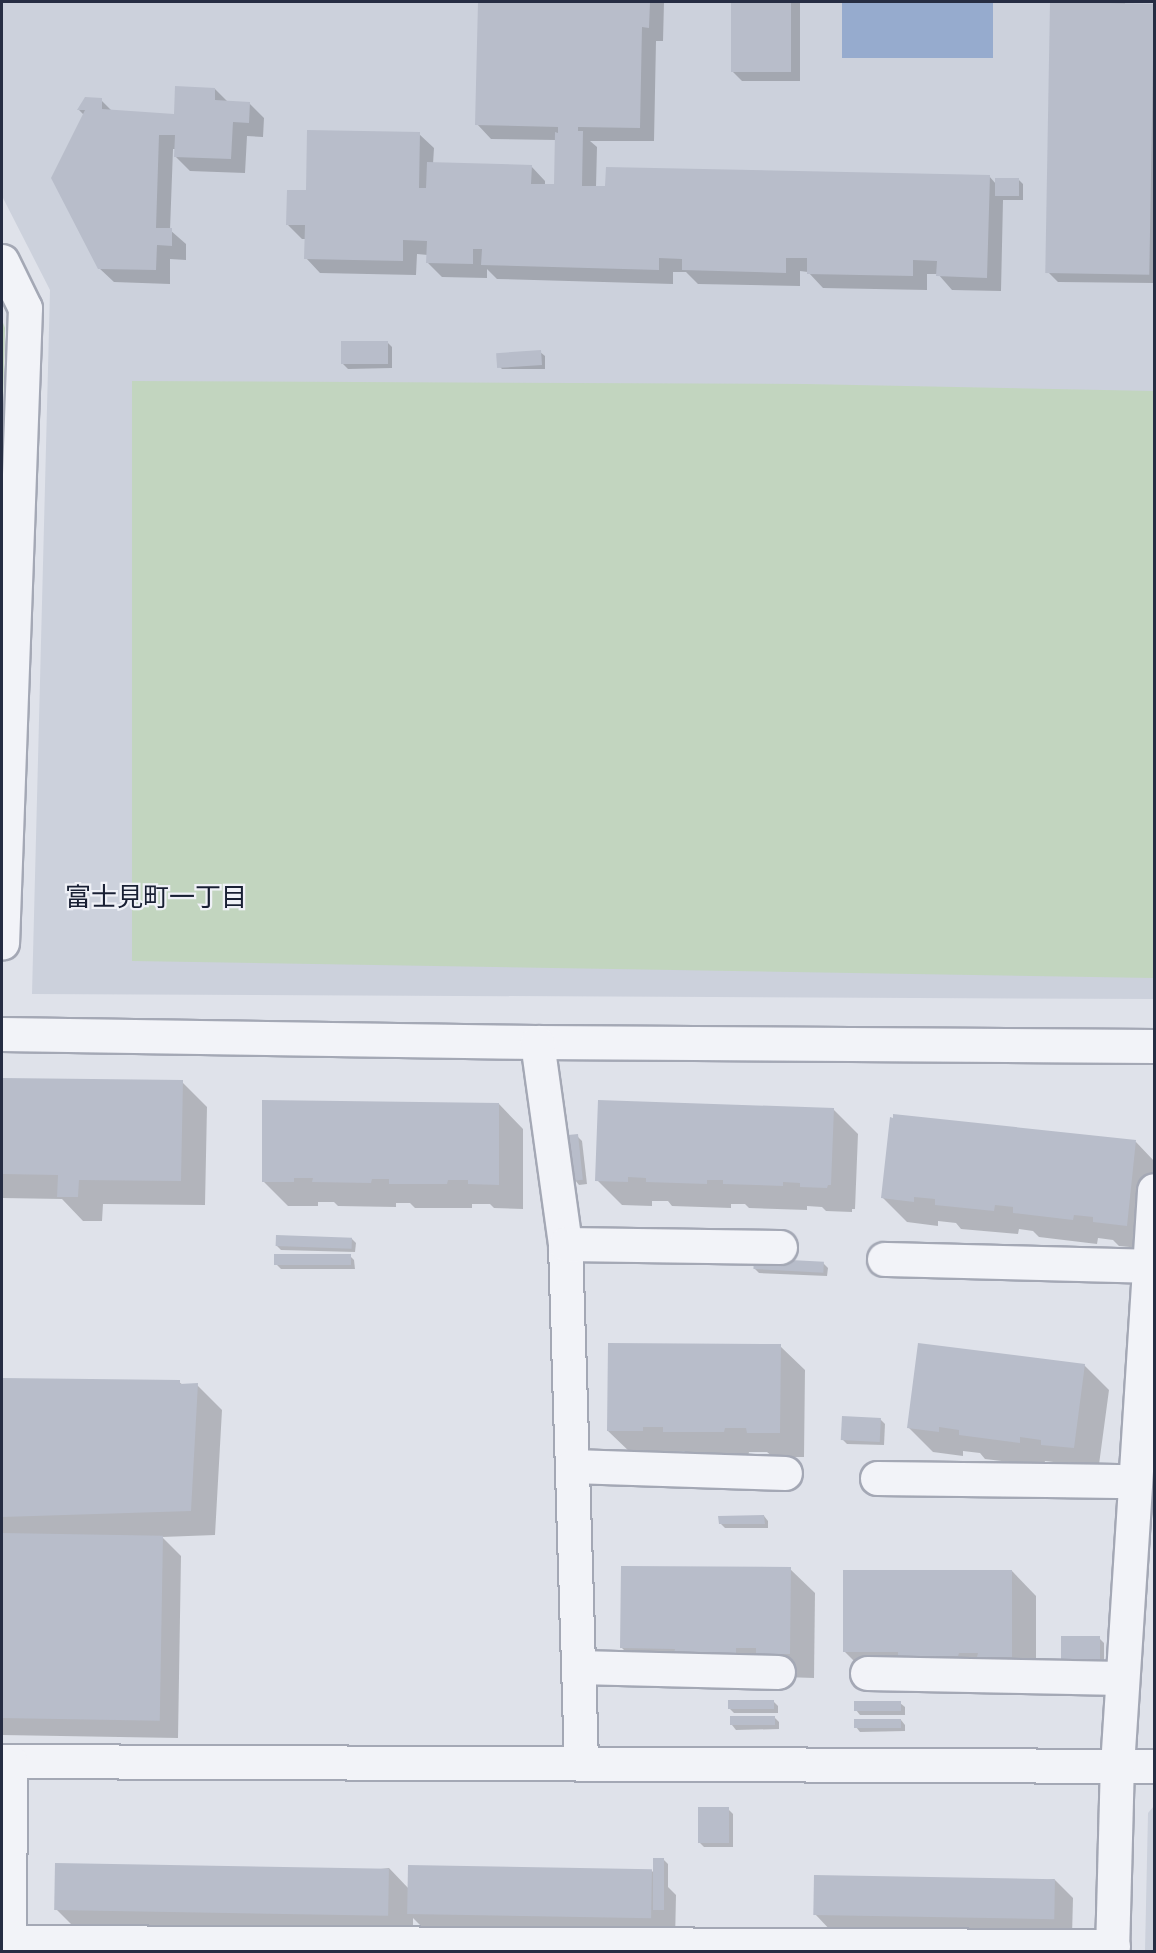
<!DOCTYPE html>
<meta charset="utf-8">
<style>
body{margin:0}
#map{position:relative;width:1156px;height:1953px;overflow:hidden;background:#dfe2ea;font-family:"Alegreya Sans","Noto Sans JP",sans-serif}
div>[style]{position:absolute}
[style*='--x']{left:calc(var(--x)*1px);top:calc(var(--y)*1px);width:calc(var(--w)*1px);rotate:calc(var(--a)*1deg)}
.built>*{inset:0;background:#ccd1dc}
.green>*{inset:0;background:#c2d5bf}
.water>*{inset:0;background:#96abce;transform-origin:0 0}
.shadow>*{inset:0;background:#0003}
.building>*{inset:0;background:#b8bdca;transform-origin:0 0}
.roads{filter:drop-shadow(2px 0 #a4a8b5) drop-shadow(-2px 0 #a4a8b5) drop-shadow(0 2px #a4a8b5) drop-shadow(0 -2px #a4a8b5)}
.minor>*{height:33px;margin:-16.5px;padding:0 16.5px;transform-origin:16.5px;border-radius:16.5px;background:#f2f3f8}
span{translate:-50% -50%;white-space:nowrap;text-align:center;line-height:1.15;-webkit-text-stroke:4.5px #eff1f7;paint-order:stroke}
.neighbourhood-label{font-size:26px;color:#181f33}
.frame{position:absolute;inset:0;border:3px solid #262d43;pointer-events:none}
</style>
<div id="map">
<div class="built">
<i style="clip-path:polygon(2px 2px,1154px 2px,1154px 999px,32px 994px,50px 290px,2px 196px)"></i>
<i style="clip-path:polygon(1154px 1806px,1154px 1951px,1145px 1951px,1148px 1813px)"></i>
</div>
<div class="green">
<i style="clip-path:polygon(2px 320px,5px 328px,2px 441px)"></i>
<i style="clip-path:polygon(132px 381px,806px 384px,1154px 391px,1154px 978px,132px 961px)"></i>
</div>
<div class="water">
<i style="left:842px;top:2px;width:151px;height:56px"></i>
</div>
<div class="shadow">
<i style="clip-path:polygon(480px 2px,664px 2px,663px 41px,656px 41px,654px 141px,590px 141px,597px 147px,596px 187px,989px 176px,996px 184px,1018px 179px,1023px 184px,1023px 200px,1003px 200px,1001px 291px,952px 290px,938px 274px,927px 274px,927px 290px,823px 288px,808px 272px,800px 271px,800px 286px,698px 284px,686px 272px,673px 272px,673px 284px,497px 279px,487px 269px,487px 278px,442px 277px,428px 263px,428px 255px,417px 254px,416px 275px,320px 273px,306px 258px,306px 239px,302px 239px,288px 225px,307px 192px,419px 134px,434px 148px,433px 164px,531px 166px,545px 181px,545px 186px,555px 186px,556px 140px,491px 139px,477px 124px)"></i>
<i style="clip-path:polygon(732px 2px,800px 2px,800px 81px,742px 81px,732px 71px)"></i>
<i style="clip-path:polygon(1052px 2px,1125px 2px,1125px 4px,1154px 5px,1154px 283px,1058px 282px,1048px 272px)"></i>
<i style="clip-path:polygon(215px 89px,228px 102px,249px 103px,264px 118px,263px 137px,247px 136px,245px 173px,190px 171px,176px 157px,176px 149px,173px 149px,170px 230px,186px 244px,186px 260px,170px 259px,170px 284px,114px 282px,99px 268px,84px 115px,79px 110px,101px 100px,113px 112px,176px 116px)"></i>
<i style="clip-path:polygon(387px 342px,392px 347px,392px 368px,348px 369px,343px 364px)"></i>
<i style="clip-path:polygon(540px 352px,545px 356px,545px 369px,502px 369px,498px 365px)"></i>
<i style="clip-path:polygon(2px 1079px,182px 1082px,207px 1107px,205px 1205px,103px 1204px,102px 1221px,83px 1221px,62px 1199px,2px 1198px)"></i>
<i style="clip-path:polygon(499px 1104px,523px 1129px,523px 1209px,494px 1208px,490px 1204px,472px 1204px,472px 1208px,415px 1208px,410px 1203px,396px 1203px,396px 1207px,338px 1206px,334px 1202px,318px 1202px,318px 1206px,288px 1206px,263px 1181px)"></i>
<i style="clip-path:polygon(833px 1109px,858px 1134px,855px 1209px,852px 1209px,852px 1212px,826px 1211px,822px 1207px,807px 1206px,807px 1210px,749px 1208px,745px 1204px,731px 1204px,731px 1208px,672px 1206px,668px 1201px,652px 1201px,652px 1206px,622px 1205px,597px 1180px)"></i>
<i style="clip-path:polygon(577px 1136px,582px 1141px,587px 1184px,579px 1185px,575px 1180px)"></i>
<i style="clip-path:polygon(1136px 1142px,1154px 1161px,1154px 1220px,1151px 1249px,1119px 1246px,1113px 1240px,1098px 1238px,1097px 1244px,1039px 1237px,1033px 1231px,1019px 1229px,1018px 1234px,961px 1229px,956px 1223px,938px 1221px,938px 1226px,907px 1222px,883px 1198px)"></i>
<i style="clip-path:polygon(351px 1238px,356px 1243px,355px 1252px,281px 1250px,277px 1246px)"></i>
<i style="clip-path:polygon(350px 1256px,354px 1260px,355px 1269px,281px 1269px,276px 1264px)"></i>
<i style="clip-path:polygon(823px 1263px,828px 1268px,827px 1276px,759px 1273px,755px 1269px)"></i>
<i style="clip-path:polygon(780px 1346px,805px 1370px,804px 1457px,773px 1457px,767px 1452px,749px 1452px,748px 1456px,689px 1456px,684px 1451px,667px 1451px,667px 1455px,633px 1455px,608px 1431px)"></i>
<i style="clip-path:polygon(1084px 1365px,1109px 1390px,1098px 1472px,1067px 1469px,1062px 1463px,1045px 1461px,1044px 1466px,985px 1459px,980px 1453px,963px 1451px,963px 1456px,933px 1452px,908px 1427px)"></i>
<i style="clip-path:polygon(2px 1379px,179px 1382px,183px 1385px,197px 1385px,222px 1410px,215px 1535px,162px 1537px,181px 1556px,178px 1738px,2px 1735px)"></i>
<i style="clip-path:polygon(880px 1419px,885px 1424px,884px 1445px,847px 1444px,843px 1440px)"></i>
<i style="clip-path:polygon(764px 1516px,768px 1521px,768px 1528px,725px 1528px,720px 1523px)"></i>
<i style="clip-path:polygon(790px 1569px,815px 1593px,814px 1678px,646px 1672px,622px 1648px)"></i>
<i style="clip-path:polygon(1012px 1571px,1036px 1596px,1036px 1681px,869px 1676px,844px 1651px)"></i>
<i style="clip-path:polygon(1099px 1638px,1104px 1643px,1104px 1665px,1067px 1665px)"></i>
<i style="clip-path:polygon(774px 1702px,778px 1706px,778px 1713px,734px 1713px,729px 1708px)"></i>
<i style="clip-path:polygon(900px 1703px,905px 1707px,905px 1715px,860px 1715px,856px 1710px)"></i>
<i style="clip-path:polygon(775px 1718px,779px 1722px,779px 1729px,736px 1730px,732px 1725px)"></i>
<i style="clip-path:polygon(901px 1720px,905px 1725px,905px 1731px,860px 1732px,856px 1727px)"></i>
<i style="clip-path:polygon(728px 1809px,733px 1814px,733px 1847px,704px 1847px,699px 1842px)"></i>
<i style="clip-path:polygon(663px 1859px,668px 1864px,668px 1887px,676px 1895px,675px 1942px,433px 1938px,413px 1918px,413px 1937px,81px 1934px,56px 1909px,389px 1868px,409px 1889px,651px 1870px,655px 1874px)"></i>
<i style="clip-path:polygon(1054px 1879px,1073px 1898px,1072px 1936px,833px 1933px,815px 1914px)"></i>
</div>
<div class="building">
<i style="clip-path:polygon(478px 2px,650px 2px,649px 28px,642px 27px,640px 128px,578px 127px,578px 131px,583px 131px,582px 186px,605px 186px,606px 167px,990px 175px,987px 278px,936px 276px,937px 261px,913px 260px,913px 276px,807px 274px,807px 258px,786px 258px,786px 273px,682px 270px,682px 259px,659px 258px,659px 270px,481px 265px,482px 249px,473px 249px,473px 264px,426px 263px,427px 241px,403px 240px,403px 261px,304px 259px,305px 225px,286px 225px,287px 190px,306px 190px,307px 130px,420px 132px,419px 188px,426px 188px,427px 162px,532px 165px,531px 184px,554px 184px,555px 132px,558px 133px,558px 127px,475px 125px)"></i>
<i style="left:731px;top:2px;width:60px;height:70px"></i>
<i style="left:1050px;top:2px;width:104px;height:271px;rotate:1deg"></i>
<i style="clip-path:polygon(175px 86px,215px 88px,215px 100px,250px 102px,249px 123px,233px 122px,231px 159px,174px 157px,175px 135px,159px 135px,156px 228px,172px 228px,172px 246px,157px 245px,156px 270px,98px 269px,51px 178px,85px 110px,77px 110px,85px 97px,102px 98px,102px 109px,174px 114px)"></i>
<i style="left:995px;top:178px;width:24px;height:18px"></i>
<i style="left:388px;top:341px;width:23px;height:47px;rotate:90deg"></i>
<i style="left:541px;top:350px;width:15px;height:45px;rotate:86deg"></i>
<i style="clip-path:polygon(2px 1078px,183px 1080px,181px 1181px,79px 1180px,78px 1197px,57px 1197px,58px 1175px,2px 1174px)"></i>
<i style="clip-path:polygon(262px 1100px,499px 1103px,499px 1185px,468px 1184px,468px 1180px,448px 1180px,447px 1184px,389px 1184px,389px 1179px,372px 1179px,371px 1183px,312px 1182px,313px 1178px,294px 1178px,294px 1182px,262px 1182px)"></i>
<i style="clip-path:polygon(598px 1100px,834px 1108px,831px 1185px,828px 1185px,827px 1188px,800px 1187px,800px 1183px,783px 1182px,783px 1186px,723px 1184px,723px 1180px,707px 1180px,707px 1184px,646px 1182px,646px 1178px,628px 1177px,628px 1182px,595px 1181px)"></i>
<i style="clip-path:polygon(893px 1114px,1136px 1140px,1127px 1226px,1093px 1222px,1093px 1217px,1074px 1215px,1073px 1220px,1013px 1213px,1013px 1207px,995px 1205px,994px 1211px,935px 1205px,935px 1199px,914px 1197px,914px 1202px,881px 1198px,890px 1117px,893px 1118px)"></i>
<i style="left:578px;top:1134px;width:46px;height:10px;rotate:84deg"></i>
<i style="left:276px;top:1235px;width:76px;height:11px;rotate:2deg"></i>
<i style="left:274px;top:1254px;width:77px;height:11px"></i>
<i style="left:754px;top:1258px;width:70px;height:11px;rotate:3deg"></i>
<i style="clip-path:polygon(608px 1343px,781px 1344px,780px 1433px,747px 1433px,746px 1428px,725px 1428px,724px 1432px,663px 1432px,663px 1427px,643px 1427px,643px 1431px,607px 1431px)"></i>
<i style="clip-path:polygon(918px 1343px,1085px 1364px,1074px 1448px,1041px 1445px,1041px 1440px,1020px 1437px,1020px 1443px,959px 1435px,959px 1430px,939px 1427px,939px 1432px,907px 1428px)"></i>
<i style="clip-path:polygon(2px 1378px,180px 1380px,180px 1384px,198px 1383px,191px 1511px,2px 1517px)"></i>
<i style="left:842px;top:1416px;width:39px;height:24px;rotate:3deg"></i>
<i style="clip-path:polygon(764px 1515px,765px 1524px,719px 1524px,718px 1516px)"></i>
<i style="left:2px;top:1533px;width:161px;height:185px;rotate:1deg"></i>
<i style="clip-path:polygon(621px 1566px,791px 1567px,790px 1654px,756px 1654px,756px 1648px,736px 1648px,736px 1654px,674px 1654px,675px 1649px,620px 1648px)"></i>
<i style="clip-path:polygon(843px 1570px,1012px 1570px,1012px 1657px,977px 1657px,978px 1653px,959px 1653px,958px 1656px,898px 1656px,898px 1652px,843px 1652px)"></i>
<i style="left:1061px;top:1636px;width:39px;height:25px"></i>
<i style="left:728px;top:1700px;width:46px;height:9px"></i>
<i style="left:854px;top:1701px;width:47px;height:10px"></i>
<i style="left:775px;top:1716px;width:9px;height:45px;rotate:90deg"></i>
<i style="left:854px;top:1719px;width:47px;height:9px"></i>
<i style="left:698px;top:1807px;width:31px;height:36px"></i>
<i style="left:653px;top:1858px;width:11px;height:52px"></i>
<i style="left:55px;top:1863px;width:334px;height:47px;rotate:1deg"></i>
<i style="left:408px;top:1865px;width:244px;height:49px;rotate:1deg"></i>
<i style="left:814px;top:1875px;width:241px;height:40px;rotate:1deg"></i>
</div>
<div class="roads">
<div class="minor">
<i style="--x:2;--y:261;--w:52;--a:63.9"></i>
<i style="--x:25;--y:308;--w:635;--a:92.07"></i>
<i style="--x:2;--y:1034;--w:535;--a:0.86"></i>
<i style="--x:537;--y:1042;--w:617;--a:0.37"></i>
<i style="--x:537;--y:1042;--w:204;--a:82.1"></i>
<i style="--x:565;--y:1244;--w:519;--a:88.23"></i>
<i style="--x:565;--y:1244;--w:215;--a:0.8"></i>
<i style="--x:884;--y:1259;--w:265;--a:1.5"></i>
<i style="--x:572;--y:1466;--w:213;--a:1.9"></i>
<i style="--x:877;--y:1478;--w:258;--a:0.7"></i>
<i style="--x:578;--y:1667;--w:200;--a:1.4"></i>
<i style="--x:867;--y:1673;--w:255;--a:1.1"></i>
<i style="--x:2;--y:1761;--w:1152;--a:0.25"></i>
<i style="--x:9;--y:1942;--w:1104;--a:0.21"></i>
<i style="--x:9;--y:1952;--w:191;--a:-89.7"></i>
<i style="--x:1112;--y:1952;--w:186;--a:-88.5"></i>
<i style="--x:1117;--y:1766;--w:577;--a:-86.32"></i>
</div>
</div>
<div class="neighbourhood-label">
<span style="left:156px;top:899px">富士見町一丁目</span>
</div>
<div class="frame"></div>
</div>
